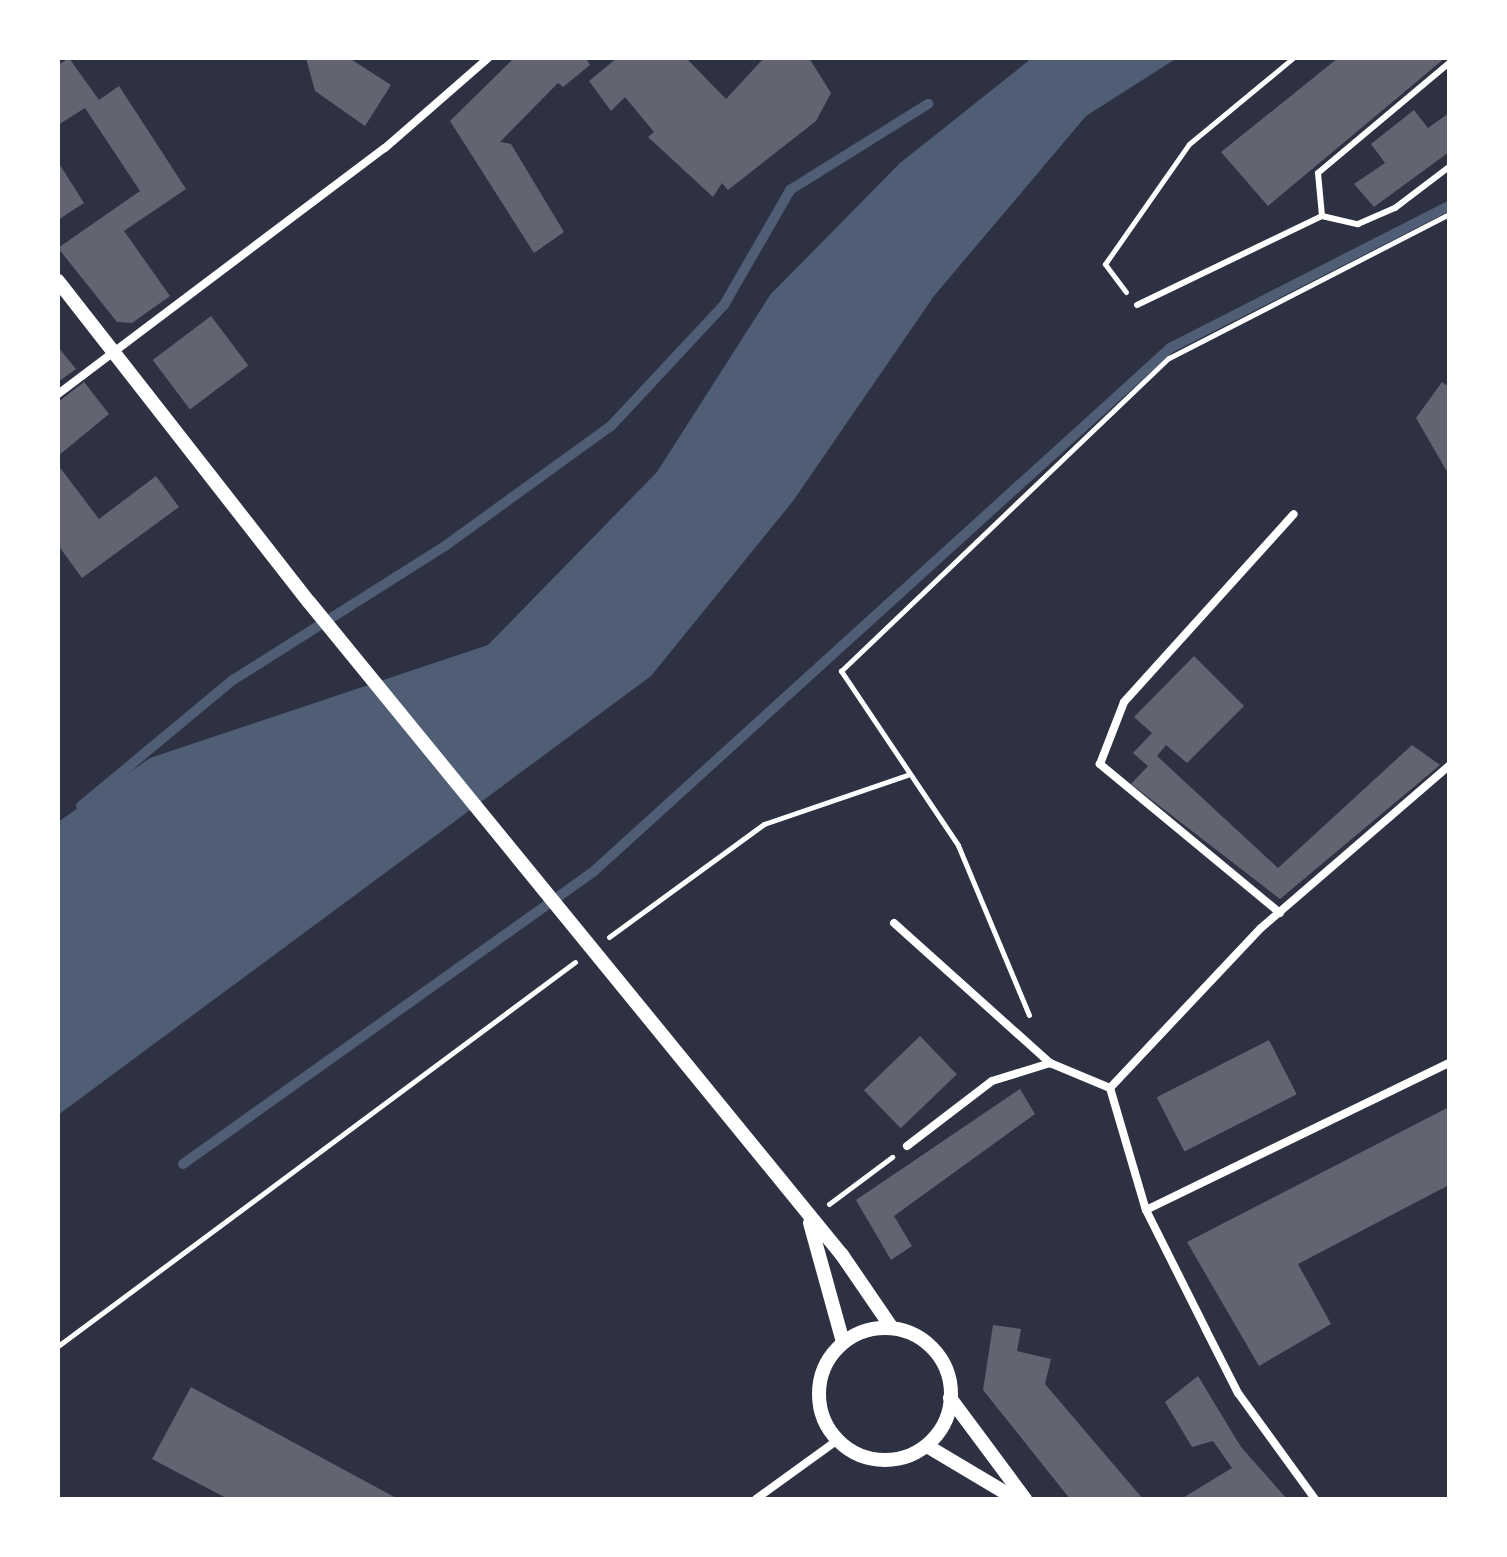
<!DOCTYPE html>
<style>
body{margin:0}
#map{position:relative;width:1507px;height:1557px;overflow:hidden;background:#2d3142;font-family:"Source Sans 3",sans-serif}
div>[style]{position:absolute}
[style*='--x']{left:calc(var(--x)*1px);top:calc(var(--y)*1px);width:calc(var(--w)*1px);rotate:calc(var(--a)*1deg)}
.water>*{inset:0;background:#4f5d75}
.stream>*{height:10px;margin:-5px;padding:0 5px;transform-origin:5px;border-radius:5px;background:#4f5d75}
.building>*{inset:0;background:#626471;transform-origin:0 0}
.path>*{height:5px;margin:-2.5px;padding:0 2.5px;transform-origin:2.5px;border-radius:2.5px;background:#fff}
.service>*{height:6px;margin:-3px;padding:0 3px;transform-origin:3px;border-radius:3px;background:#fff}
.minor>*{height:8px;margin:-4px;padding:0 4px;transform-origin:4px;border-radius:4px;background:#fff}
.tertiary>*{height:14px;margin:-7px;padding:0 7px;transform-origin:7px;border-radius:7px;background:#fff}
.tertiary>.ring{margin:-7px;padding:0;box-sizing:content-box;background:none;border:14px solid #fff;border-radius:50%}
span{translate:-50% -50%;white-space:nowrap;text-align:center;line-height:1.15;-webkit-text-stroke:6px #fff;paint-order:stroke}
.frame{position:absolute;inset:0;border:60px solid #fff;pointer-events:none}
</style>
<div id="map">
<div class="water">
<i style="clip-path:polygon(1032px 58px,1177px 58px,1086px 116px,934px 296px,793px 501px,651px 676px,58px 1115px,58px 822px,150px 758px,488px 645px,657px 472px,770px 295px,900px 163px)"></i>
</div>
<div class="stream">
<i style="--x:81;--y:806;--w:197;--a:-39.7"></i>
<i style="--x:233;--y:680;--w:251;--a:-32.3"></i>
<i style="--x:445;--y:546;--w:205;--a:-35.9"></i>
<i style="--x:611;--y:426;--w:166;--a:-47"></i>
<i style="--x:724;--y:305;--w:133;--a:-60.1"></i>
<i style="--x:790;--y:190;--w:163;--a:-31.9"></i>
<i style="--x:183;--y:1164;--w:503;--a:-35.46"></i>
<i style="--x:593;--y:872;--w:779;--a:-42.24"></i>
<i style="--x:1170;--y:348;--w:313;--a:-27"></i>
</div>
<div class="building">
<i style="clip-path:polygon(69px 58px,99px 100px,119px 86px,186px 189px,124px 231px,170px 296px,132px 323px,117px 322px,58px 248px,140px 191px,85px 108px,58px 125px,58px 65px)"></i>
<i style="clip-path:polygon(306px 58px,349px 58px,391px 85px,365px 126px,315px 91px)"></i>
<i style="clip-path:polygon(514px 58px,586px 58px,590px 65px,563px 87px,558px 83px,500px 142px,511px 144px,564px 232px,534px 253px,450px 121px)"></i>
<i style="clip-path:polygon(617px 58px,686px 58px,726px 99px,764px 58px,809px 58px,831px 93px,816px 121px,728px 190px,722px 183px,713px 197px,648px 137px,654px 132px,625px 97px,611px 111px,589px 81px)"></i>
<i style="clip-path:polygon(1338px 58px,1445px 58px,1268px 206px,1221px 152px)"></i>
<i style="clip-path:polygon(1414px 110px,1428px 128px,1449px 113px,1449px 152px,1374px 207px,1354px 184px,1385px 163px,1371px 144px)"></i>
<i style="clip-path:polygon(58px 162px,84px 203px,58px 220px)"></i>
<i style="left:211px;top:316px;width:62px;height:73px;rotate:53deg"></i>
<i style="clip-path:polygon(58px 347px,76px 369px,58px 382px)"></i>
<i style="clip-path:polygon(84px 382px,109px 414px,58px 456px,58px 402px)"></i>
<i style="clip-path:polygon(1442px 382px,1449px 387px,1449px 475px,1416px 418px)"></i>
<i style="clip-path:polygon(58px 465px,99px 519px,156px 476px,179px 507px,82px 578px,58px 545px)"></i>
<i style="clip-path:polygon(1194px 656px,1244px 706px,1187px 763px,1166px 745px,1157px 756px,1278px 868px,1412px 745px,1440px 765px,1280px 899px,1131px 784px,1148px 766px,1133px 753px,1152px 733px,1134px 717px)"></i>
<i style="left:920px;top:1036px;width:53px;height:78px;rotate:46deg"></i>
<i style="left:1269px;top:1040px;width:61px;height:126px;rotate:63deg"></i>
<i style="clip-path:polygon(1020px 1089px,1035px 1114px,894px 1216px,912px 1246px,891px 1260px,856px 1200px)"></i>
<i style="clip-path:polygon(1449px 1107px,1449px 1185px,1298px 1264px,1331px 1324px,1259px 1366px,1187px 1242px)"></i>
<i style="clip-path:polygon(993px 1325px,1021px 1329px,1017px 1351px,1051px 1359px,1045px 1384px,1143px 1499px,1070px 1499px,983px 1390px)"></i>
<i style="clip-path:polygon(1198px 1376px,1241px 1447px,1287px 1499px,1181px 1499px,1232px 1468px,1213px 1441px,1192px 1447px,1165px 1402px)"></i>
<i style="clip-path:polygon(191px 1387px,398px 1499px,228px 1499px,152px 1459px)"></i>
</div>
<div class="path">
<i style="--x:1126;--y:292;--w:35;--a:-127"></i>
<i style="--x:1105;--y:264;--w:146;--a:-55"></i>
<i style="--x:1189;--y:144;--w:135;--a:-39.6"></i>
<i style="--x:609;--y:937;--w:192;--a:-36.1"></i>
<i style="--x:764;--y:824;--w:151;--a:-18.9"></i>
<i style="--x:1029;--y:1015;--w:184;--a:-112.7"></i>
<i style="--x:958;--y:845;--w:210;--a:-123.9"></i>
<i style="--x:841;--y:671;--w:453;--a:-43.7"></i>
<i style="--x:1169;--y:358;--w:315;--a:-27.2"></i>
<i style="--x:829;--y:1204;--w:79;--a:-36.7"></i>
<i style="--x:58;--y:1346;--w:644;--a:-36.6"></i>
</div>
<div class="service">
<i style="--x:1322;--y:216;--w:43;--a:-95.3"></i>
<i style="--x:1318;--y:173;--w:171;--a:-40"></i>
<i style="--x:1137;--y:305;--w:205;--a:-25.7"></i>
<i style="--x:1322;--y:216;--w:37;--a:13"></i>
<i style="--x:1358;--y:224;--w:40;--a:-23.4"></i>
<i style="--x:1395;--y:208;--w:68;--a:-37.2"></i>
</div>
<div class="minor">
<i style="--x:58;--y:394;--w:409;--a:-37"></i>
<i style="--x:385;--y:148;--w:137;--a:-41.1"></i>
<i style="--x:1280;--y:913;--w:234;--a:-140.4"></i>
<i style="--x:1100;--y:764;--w:66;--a:-68.8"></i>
<i style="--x:1124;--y:702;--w:253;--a:-47.9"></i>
<i style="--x:894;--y:923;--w:210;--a:41.9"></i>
<i style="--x:1050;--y:1063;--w:65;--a:22.6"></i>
<i style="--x:1110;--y:1088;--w:220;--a:-46.7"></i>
<i style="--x:1261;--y:928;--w:248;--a:-40.8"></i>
<i style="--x:1110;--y:1088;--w:127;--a:73.6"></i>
<i style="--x:1146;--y:1210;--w:134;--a:63.4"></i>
<i style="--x:1206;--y:1330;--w:71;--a:63.1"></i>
<i style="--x:1238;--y:1393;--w:131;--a:54"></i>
<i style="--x:907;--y:1146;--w:107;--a:-37.4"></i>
<i style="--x:992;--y:1081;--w:61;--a:-17.2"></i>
<i style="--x:1146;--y:1210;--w:337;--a:-25.9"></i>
<i style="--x:756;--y:1499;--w:99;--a:-35.9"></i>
</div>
<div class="tertiary">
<i style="--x:58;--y:281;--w:407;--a:52"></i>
<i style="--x:309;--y:602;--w:843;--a:50.78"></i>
<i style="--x:842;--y:1255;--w:88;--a:55.6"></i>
<i style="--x:810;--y:1223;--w:123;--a:74.5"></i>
<i class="ring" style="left:819px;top:1328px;width:118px;height:118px"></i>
<i style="--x:950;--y:1398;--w:126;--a:53.4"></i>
<i style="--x:927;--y:1446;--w:104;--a:30.8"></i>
</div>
<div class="frame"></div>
</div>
